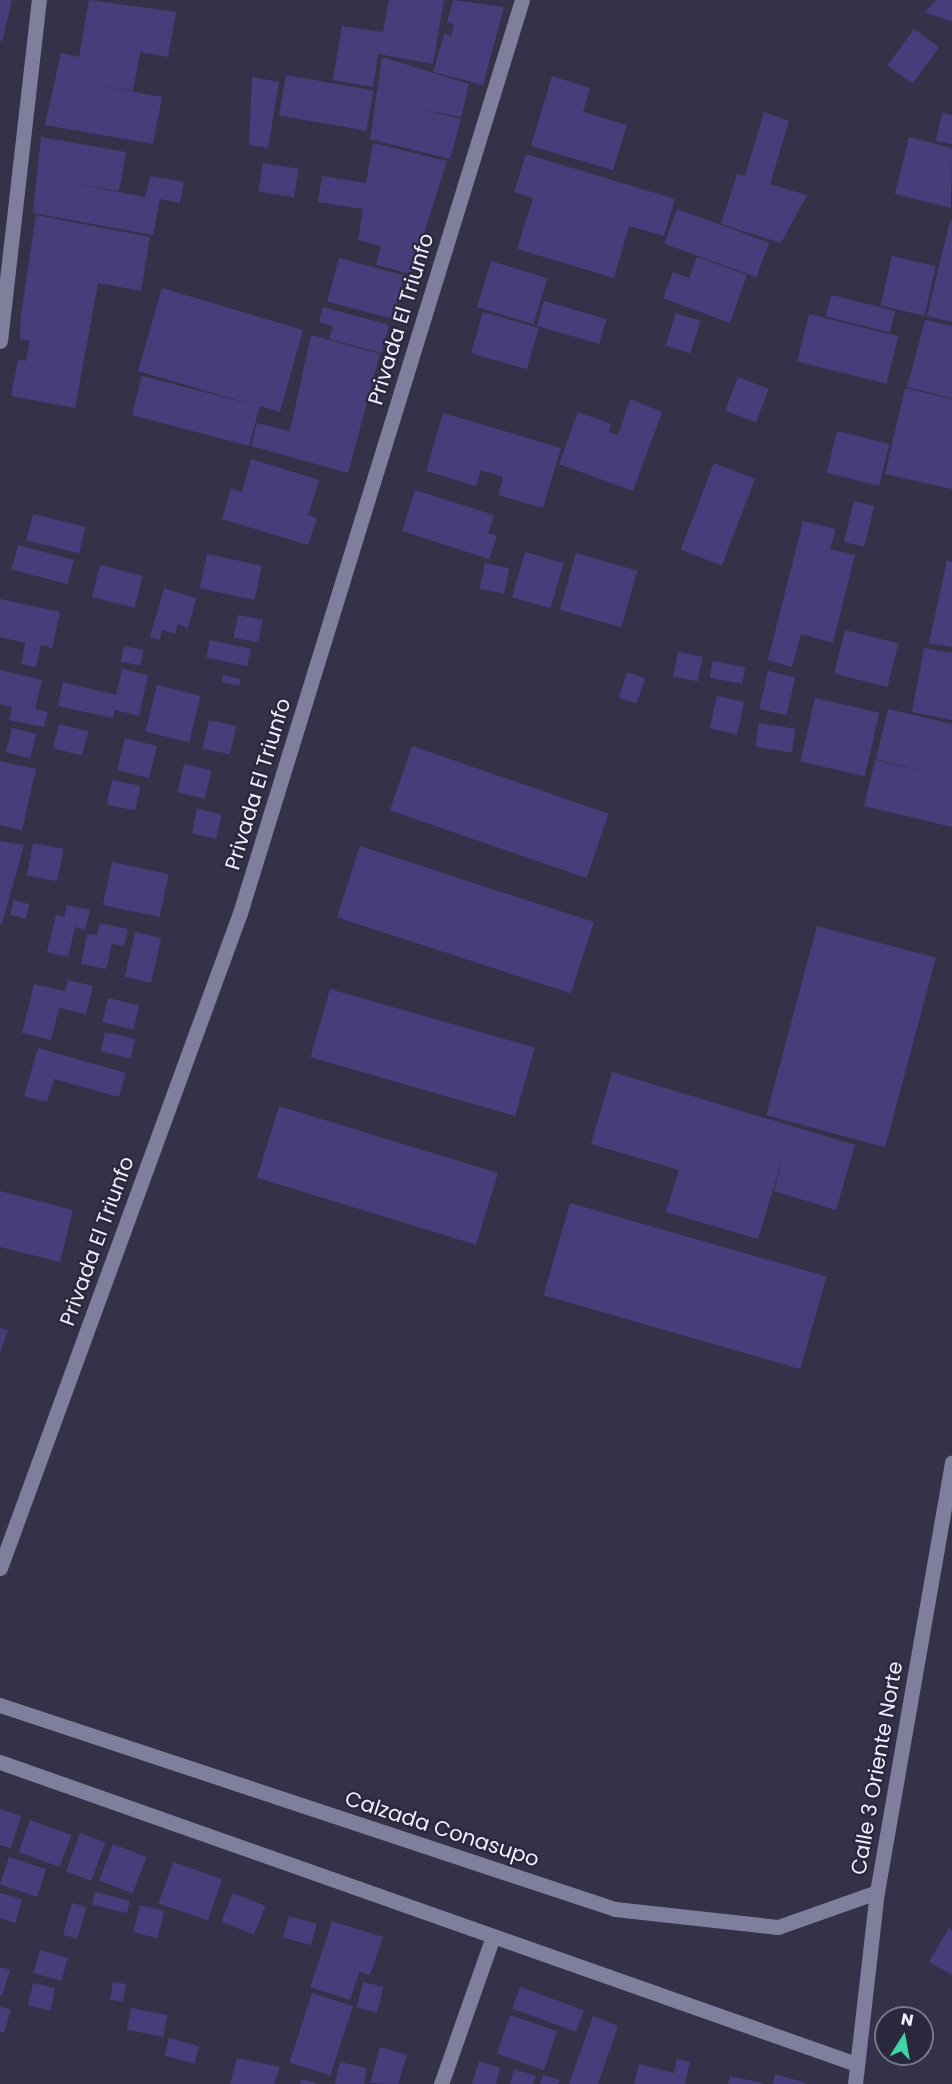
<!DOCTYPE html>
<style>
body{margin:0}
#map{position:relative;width:952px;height:2084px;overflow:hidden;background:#343248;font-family:Poppins,sans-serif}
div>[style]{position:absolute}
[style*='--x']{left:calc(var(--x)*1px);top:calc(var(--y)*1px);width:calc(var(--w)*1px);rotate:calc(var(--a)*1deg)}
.building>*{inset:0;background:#463e7b;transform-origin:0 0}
.minor>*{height:15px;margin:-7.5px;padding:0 7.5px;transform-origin:7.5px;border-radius:7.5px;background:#7f7e9c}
span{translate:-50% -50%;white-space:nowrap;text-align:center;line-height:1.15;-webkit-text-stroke:4.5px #2a283d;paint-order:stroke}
.street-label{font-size:21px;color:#eeeefc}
.north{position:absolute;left:874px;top:2006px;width:60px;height:60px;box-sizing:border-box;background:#2a283d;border:2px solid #787789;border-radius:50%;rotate:11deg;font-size:16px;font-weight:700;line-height:24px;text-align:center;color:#eeeefc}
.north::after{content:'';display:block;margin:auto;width:21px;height:27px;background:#40d4a2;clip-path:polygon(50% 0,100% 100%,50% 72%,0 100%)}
</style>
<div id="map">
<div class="building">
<i style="clip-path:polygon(0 0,12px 0,2px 41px,0 41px)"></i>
<i style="clip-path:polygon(89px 0,176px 12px,168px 57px,140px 52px,133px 91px,90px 84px,162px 97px,153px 144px,45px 125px,61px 53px,79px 57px)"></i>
<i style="clip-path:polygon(389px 0,444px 0,433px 64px,378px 54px,373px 87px,333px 80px,342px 26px,383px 32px)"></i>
<i style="clip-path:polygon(453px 0,504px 7px,483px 85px,433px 72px,444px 34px,451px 36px,454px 24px,447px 22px)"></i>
<i style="clip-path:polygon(936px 0,952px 0,952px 22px,925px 12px)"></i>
<i style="left:914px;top:29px;width:31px;height:45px;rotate:36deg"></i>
<i style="clip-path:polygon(382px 57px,469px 84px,461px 117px,420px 109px,461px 119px,450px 159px,370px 139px)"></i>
<i style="left:286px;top:75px;width:89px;height:41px;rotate:10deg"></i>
<i style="clip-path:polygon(552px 76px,590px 88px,583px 112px,627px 125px,613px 170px,531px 146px)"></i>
<i style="clip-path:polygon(252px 77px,279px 82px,268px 148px,249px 145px)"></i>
<i style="clip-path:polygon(764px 112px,789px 121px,770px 184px,807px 195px,781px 243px,721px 224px,737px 174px,745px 176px)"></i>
<i style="clip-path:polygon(942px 113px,952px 115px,952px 144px,936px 141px)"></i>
<i style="clip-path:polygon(41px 137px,126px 152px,119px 191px,69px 183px,145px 197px,150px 176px,184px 182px,180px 203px,160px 199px,153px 235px,33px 213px)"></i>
<i style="clip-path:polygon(909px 137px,952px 148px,951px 208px,895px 194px)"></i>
<i style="clip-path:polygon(373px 143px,447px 161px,411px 274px,376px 265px,381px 246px,358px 240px,363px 209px,318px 202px,322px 176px,366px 183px)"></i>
<i style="clip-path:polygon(526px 154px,675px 199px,664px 236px,629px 226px,614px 278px,517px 249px,533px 198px,514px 192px)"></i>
<i style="left:263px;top:163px;width:36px;height:29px;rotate:9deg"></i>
<i style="left:677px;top:209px;width:98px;height:37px;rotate:20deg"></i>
<i style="clip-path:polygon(36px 215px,150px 237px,141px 291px,98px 283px,75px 408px,11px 396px,18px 359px,26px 361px,30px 341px,20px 339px,21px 314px)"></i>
<i style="clip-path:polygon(950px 221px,952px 221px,952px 322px,927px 316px)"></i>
<i style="left:892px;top:256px;width:45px;height:51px;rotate:13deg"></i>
<i style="clip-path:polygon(697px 257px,747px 275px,730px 323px,663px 298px,673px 272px,689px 278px)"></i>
<i style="left:339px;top:258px;width:67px;height:45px;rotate:15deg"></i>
<i style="left:491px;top:261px;width:59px;height:48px;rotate:17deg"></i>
<i style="clip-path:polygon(162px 288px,303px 330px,280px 412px,260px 406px,249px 446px,132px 415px,142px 376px,254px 405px,138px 371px)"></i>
<i style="left:831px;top:295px;width:66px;height:22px;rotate:14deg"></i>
<i style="left:544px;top:301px;width:65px;height:26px;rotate:16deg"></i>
<i style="clip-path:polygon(323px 307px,389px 325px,382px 353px,329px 339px,333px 326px,319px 322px)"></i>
<i style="left:483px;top:312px;width:58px;height:43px;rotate:16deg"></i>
<i style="left:676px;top:313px;width:26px;height:34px;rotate:18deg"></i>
<i style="left:809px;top:314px;width:92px;height:49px;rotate:14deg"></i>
<i style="clip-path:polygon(925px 320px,952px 326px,952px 398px,907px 387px)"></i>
<i style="clip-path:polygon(311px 335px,380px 354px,348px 473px,251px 446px,257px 423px,290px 431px)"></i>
<i style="left:738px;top:377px;width:33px;height:36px;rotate:21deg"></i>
<i style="clip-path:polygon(905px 388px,952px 399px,952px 489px,885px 474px)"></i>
<i style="clip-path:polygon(630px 399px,662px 412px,633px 491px,559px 464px,578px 412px,611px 424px,609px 432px,618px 435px)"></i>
<i style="clip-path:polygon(443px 413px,561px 448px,543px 508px,498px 495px,503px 477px,481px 470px,476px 486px,426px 471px)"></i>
<i style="left:837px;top:431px;width:54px;height:43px;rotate:14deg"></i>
<i style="clip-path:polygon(251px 459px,319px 480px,308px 515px,317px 518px,308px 545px,222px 519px,231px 488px,242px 492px)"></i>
<i style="left:714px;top:463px;width:44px;height:93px;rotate:21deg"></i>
<i style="clip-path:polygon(415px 490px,494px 515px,488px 533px,497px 536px,489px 559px,402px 531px)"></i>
<i style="left:854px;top:501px;width:21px;height:42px;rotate:14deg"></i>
<i style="left:33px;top:514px;width:54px;height:27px;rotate:14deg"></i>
<i style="clip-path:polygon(803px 521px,836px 529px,830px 549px,855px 555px,833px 643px,801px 634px,792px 667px,768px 660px)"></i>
<i style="left:18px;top:545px;width:58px;height:25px;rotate:15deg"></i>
<i style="left:525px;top:552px;width:40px;height:47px;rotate:16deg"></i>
<i style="left:576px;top:553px;width:64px;height:59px;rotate:16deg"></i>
<i style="left:207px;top:554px;width:56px;height:35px;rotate:12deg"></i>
<i style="clip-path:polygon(947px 560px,952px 562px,952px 647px,929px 643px)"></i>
<i style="left:485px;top:563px;width:25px;height:26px;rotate:12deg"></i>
<i style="left:100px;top:565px;width:44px;height:33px;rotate:14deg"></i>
<i style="clip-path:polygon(164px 588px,196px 598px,188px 628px,178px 624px,175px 634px,162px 630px,159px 640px,150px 637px)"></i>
<i style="clip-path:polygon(0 599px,60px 612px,52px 648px,41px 645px,36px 667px,21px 664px,25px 643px,0 637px)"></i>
<i style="left:238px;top:615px;width:25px;height:23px;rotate:11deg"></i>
<i style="left:845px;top:630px;width:55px;height:45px;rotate:14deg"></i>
<i style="left:210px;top:640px;width:42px;height:18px;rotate:12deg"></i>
<i style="left:124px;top:646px;width:20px;height:16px;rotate:11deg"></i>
<i style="clip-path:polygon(924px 648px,952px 653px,952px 720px,912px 712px)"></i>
<i style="left:678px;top:652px;width:25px;height:25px;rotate:11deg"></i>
<i style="left:713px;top:661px;width:33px;height:17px;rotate:11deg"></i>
<i style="clip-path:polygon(122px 669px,148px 675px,139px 716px,115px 710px,113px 718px,58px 706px,63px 682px,116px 695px)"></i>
<i style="clip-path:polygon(0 670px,42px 680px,35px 709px,48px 712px,44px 727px,9px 720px,12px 707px,0 704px)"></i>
<i style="left:768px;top:671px;width:28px;height:39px;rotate:13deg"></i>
<i style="left:627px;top:672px;width:19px;height:27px;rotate:18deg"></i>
<i style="left:223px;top:675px;width:18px;height:7px;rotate:13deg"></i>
<i style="left:157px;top:685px;width:45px;height:48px;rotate:14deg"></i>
<i style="left:717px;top:696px;width:28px;height:33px;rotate:13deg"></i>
<i style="left:815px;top:698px;width:66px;height:65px;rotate:13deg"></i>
<i style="clip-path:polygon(888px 709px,952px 724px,952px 827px,864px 806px,875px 760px,928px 773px,876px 759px)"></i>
<i style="left:209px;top:720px;width:28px;height:29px;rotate:13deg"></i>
<i style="left:759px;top:723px;width:37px;height:24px;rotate:9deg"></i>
<i style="left:59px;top:724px;width:30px;height:25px;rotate:14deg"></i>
<i style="left:12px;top:728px;width:25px;height:25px;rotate:14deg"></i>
<i style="left:125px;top:738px;width:33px;height:33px;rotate:14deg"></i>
<i style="left:412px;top:746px;width:208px;height:68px;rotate:19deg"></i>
<i style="clip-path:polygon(0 761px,36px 769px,22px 830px,0 825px)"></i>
<i style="left:184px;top:764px;width:28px;height:29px;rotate:13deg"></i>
<i style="left:112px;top:780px;width:29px;height:25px;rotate:12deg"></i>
<i style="left:197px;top:809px;width:25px;height:25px;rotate:12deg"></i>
<i style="clip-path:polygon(0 841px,24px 845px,2px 924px,0 924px)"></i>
<i style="left:33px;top:843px;width:31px;height:33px;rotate:11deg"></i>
<i style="left:360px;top:846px;width:246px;height:75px;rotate:18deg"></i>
<i style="left:112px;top:862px;width:58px;height:44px;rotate:12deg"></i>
<i style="left:14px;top:900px;width:16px;height:15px;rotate:15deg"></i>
<i style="clip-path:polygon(67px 905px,90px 910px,85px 930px,75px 927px,68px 957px,47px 952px,56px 915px,64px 917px)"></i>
<i style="clip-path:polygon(100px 923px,128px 929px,124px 946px,112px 944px,106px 969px,81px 964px,87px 934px,97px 935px)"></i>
<i style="left:817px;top:926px;width:123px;height:196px;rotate:15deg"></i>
<i style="left:135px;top:932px;width:27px;height:46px;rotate:13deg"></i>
<i style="clip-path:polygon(68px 980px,93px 986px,86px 1014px,59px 1008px,51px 1040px,22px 1033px,34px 984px,65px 991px)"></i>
<i style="left:330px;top:989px;width:213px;height:71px;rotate:16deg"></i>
<i style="left:108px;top:998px;width:32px;height:25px;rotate:13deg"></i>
<i style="left:105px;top:1032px;width:31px;height:20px;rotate:13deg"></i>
<i style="clip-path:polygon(38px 1048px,126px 1073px,119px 1097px,54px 1079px,47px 1102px,24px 1096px)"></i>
<i style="clip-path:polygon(612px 1072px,855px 1145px,836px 1210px,774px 1191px,786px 1147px,758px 1239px,666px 1212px,679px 1170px,591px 1144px)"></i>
<i style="left:279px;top:1106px;width:229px;height:75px;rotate:17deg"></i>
<i style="clip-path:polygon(0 1191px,73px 1210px,60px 1262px,0 1247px)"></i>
<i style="left:570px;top:1203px;width:267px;height:96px;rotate:16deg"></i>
<i style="clip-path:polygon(0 1328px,8px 1330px,0 1353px)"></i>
<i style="clip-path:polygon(0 1809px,21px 1816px,11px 1848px,0 1845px)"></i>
<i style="left:30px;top:1820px;width:44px;height:34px;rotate:20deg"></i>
<i style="left:80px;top:1833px;width:27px;height:41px;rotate:20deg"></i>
<i style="left:113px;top:1844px;width:36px;height:39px;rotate:21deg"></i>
<i style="left:9px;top:1857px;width:39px;height:29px;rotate:18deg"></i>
<i style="left:173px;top:1862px;width:52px;height:44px;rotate:19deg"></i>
<i style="left:95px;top:1892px;width:36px;height:13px;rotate:14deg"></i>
<i style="clip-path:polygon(0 1893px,22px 1899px,15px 1923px,0 1918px)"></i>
<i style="left:233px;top:1893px;width:35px;height:31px;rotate:22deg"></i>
<i style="left:72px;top:1903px;width:15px;height:33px;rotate:16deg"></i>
<i style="left:140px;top:1905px;width:25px;height:28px;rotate:14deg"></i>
<i style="left:289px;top:1916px;width:29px;height:22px;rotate:16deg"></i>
<i style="clip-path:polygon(332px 1921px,383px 1937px,370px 1975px,359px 1972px,350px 2000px,310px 1987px)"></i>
<i style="clip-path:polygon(949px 1928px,952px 1930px,952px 1975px,929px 1962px)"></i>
<i style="left:40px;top:1950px;width:29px;height:24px;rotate:16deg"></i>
<i style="clip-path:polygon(0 1967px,10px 1970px,2px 1996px,0 1995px)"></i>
<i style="left:113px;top:1982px;width:13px;height:18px;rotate:9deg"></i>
<i style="left:363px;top:1982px;width:21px;height:26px;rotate:14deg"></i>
<i style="left:33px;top:1983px;width:23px;height:23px;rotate:13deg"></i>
<i style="left:520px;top:1987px;width:68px;height:23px;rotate:20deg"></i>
<i style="left:312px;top:1993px;width:43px;height:73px;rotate:18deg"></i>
<i style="clip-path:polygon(0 2006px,11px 2010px,4px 2033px,0 2032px)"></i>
<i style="left:131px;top:2008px;width:37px;height:22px;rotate:11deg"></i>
<i style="left:510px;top:2015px;width:50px;height:41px;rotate:19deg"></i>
<i style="clip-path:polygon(593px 2016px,618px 2026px,598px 2084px,569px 2084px)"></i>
<i style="left:169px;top:2038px;width:31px;height:18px;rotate:15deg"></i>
<i style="clip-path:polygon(380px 2047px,407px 2055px,398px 2084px,370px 2083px)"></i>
<i style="clip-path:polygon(237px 2058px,280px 2067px,274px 2084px,230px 2084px)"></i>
<i style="clip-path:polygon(677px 2059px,690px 2062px,685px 2084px,634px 2084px,639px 2064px,674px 2073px)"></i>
<i style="clip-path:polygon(479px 2061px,500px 2068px,496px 2084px,472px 2084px)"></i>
<i style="clip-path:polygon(340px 2062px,367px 2068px,364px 2084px,335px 2084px)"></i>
<i style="clip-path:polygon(514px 2069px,536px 2076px,533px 2084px,510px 2084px)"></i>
<i style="clip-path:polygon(775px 2074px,806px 2083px,806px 2084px,773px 2084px)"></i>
<i style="clip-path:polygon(543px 2075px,560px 2080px,558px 2084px,540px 2084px)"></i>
<i style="clip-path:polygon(730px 2076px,762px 2083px,762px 2084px,728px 2084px)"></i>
<i style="clip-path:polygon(302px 2079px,316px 2083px,316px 2084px,300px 2084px)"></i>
</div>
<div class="minor">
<i style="--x:0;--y:341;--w:343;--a:-83.5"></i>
<i style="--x:0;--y:1568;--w:698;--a:-69.88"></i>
<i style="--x:240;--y:913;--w:956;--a:-72.84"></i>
<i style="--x:0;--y:1705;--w:648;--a:18.35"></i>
<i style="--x:615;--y:1909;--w:164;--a:6.3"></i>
<i style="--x:778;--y:1927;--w:105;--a:-19.5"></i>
<i style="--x:0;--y:1762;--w:908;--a:19.43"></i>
<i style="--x:441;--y:2084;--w:154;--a:-70.6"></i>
<i style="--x:855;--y:2084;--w:193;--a:-83.5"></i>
<i style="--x:877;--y:1892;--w:436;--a:-80.1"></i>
</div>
<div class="street-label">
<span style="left:401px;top:319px;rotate:-73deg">Privada El Triunfo</span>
<span style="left:258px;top:784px;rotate:-73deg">Privada El Triunfo</span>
<span style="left:97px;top:1241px;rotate:-70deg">Privada El Triunfo</span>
<span style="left:877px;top:1768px;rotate:-80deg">Calle 3 Oriente Norte</span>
<span style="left:442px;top:1829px;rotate:18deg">Calzada Conasupo</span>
</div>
<div class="north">N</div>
</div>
